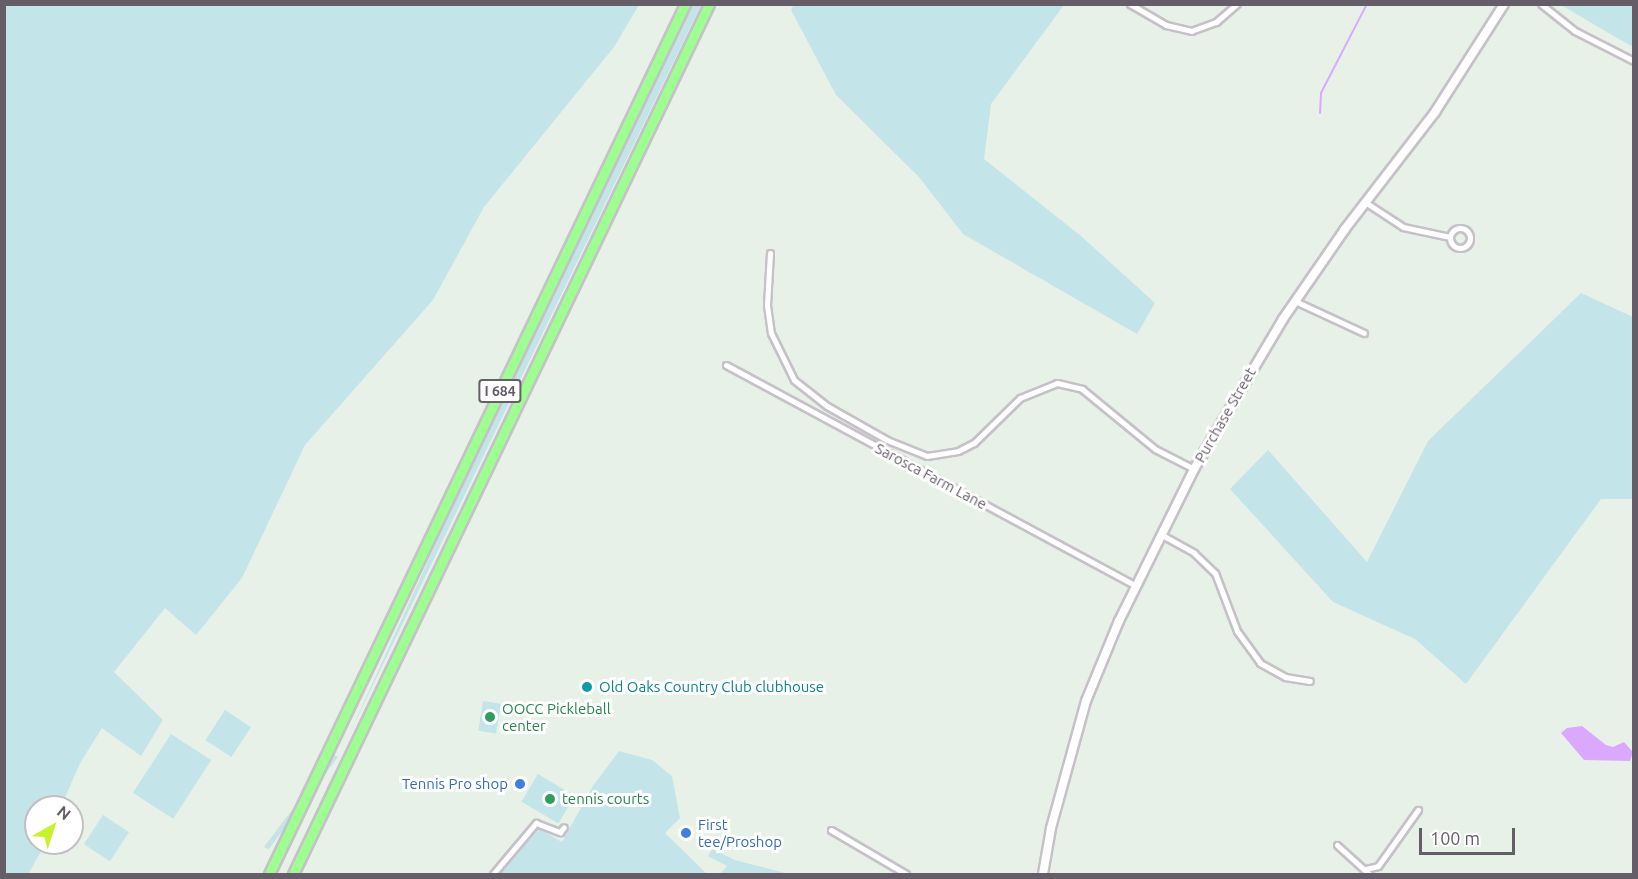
<!DOCTYPE html>
<style>
body{margin:0}
#map{position:relative;width:1638px;height:879px;overflow:hidden;background:#e8f1e7;font-family:Ubuntu,sans-serif}
div>[style]{position:absolute}
[style*='--x']{left:calc(var(--x)*1px);top:calc(var(--y)*1px);width:calc(var(--w)*1px);rotate:calc(var(--a)*1deg)}
.green>*{inset:0;background:#c3e4e9;transform-origin:0 0}
.water>*{inset:0;background:#daa9ff}
.stream>*{height:2px;margin:-1px;padding:0 1px;transform-origin:1px;border-radius:1px;background:#daa9ff}
.roads{filter:drop-shadow(2px 0 #c6c0c8) drop-shadow(-2px 0 #c6c0c8) drop-shadow(0 2px #c6c0c8) drop-shadow(0 -2px #c6c0c8)}
.minor>*{height:5px;margin:-2.5px;padding:0 2.5px;transform-origin:2.5px;border-radius:2.5px;background:#fff}
.minor>.ring{margin:-2.5px;padding:0;box-sizing:content-box;background:none;border:5px solid #fff;border-radius:50%}
.secondary>*{height:8px;margin:-4px;padding:0 4px;transform-origin:4px;border-radius:4px;background:#fff}
.motorway>*{height:9px;margin:-4.5px;padding:0 4.5px;transform-origin:4.5px;border-radius:4.5px;background:#9dff90}
.dots>*{width:16px;height:16px;translate:-50% -50%;box-sizing:border-box;border:3px solid #fff;border-radius:50%}
span{translate:-50% -50%;white-space:nowrap;text-align:center;line-height:1.15;-webkit-text-stroke:6px #fff;paint-order:stroke}
.shield-label span{padding:2px 4px;background:#fff;border:2px solid;border-radius:4px;-webkit-text-stroke-width:0}
.shield-label{font-size:14px;color:#655e68;font-weight:700}
.street-label{font-size:15px;color:#655e68}
.culture-label{font-size:15px;color:#0d838f}
.left{translate:0 -50%;text-align:left}
.leisure-label{font-size:15px;color:#27864d}
.shop-label{font-size:15px;color:#366cbe}
.right{translate:-100% -50%;text-align:right}
.frame{position:absolute;inset:0;border:6px solid #655e68;pointer-events:none}
.north{position:absolute;left:24px;top:795px;width:60px;height:60px;box-sizing:border-box;background:#fff;border:2px solid #c1bfc3;border-radius:50%;rotate:39deg;font-size:16px;font-weight:700;line-height:24px;text-align:center;color:#655e68}
.north::after{content:'';display:block;margin:auto;width:21px;height:27px;background:#c7f22c;clip-path:polygon(50% 0,100% 100%,50% 72%,0 100%)}
.scale{position:absolute;left:1419px;top:828px;width:96px;height:27px;box-sizing:border-box;border:3px solid #655e68;border-top:0;padding-left:8px;font-size:18px;line-height:21px;white-space:nowrap;color:#655e68;-webkit-text-stroke:4px #fff;paint-order:stroke}
</style>
<div id="map">
<div class="green">
<i style="clip-path:polygon(5px 4px,639px 5px,614px 47px,484px 207px,433px 300px,305px 445px,242px 578px,196px 635px,165px 608px,114px 672px,163px 720px,141px 756px,102px 728px,80px 763px,61px 807px,36px 807px,36px 843px,46px 843px,28px 874px,4px 874px)"></i>
<i style="clip-path:polygon(794px 4px,1064px 5px,991px 104px,984px 159px,1081px 236px,1155px 303px,1137px 334px,963px 234px,919px 177px,836px 95px,791px 10px)"></i>
<i style="clip-path:polygon(692px 5px,701px 5px,348px 737px,458px 495px)"></i>
<i style="clip-path:polygon(1561px 5px,1633px 5px,1633px 47px,1612px 35px)"></i>
<i style="clip-path:polygon(1581px 293px,1633px 317px,1633px 499px,1601px 499px,1466px 684px,1415px 639px,1333px 602px,1230px 489px,1268px 450px,1367px 562px,1428px 441px)"></i>
<i style="left:483px;top:701px;width:18px;height:30px;rotate:9deg"></i>
<i style="left:225px;top:710px;width:31px;height:36px;rotate:33deg"></i>
<i style="left:171px;top:734px;width:48px;height:70px;rotate:33deg"></i>
<i style="clip-path:polygon(619px 751px,652px 760px,672px 776px,680px 818px,665px 833px,707px 874px,500px 874px,539px 829px,562px 842px,593px 786px)"></i>
<i style="left:334px;top:754px;width:5px;height:116px;rotate:37deg"></i>
<i style="left:538px;top:774px;width:43px;height:32px;rotate:31deg"></i>
<i style="left:103px;top:815px;width:31px;height:35px;rotate:33deg"></i>
<i style="clip-path:polygon(712px 849px,735px 860px,785px 873px,827px 874px,720px 874px,727px 866px,708px 856px)"></i>
</div>
<div class="water">
<i style="clip-path:polygon(1582px 726px,1606px 745px,1613px 747px,1624px 742px,1633px 752px,1630px 761px,1584px 760px,1561px 733px,1567px 728px)"></i>
</div>
<div class="stream">
<i style="--x:1320;--y:113;--w:20;--a:-87"></i>
<i style="--x:1321;--y:93;--w:100;--a:-62.7"></i>
</div>
<div class="roads">
<div class="minor">
<i style="--x:1130;--y:4;--w:42;--a:30.3"></i>
<i style="--x:1166;--y:25;--w:26;--a:13"></i>
<i style="--x:1191;--y:31;--w:27;--a:-20"></i>
<i style="--x:1216;--y:22;--w:28;--a:-41"></i>
<i style="--x:1541;--y:4;--w:43;--a:38.5"></i>
<i style="--x:1575;--y:31;--w:66;--a:27"></i>
<i style="--x:1365;--y:202;--w:45;--a:33.3"></i>
<i style="--x:1403;--y:227;--w:48;--a:12"></i>
<i class="ring" style="left:1450px;top:228px;width:15px;height:15px"></i>
<i style="--x:770;--y:253;--w:52;--a:93.3"></i>
<i style="--x:767;--y:305;--w:28;--a:82"></i>
<i style="--x:771;--y:333;--w:52;--a:63.9"></i>
<i style="--x:794;--y:380;--w:42;--a:38.2"></i>
<i style="--x:827;--y:406;--w:69;--a:29.5"></i>
<i style="--x:887;--y:440;--w:43;--a:21.8"></i>
<i style="--x:927;--y:456;--w:31;--a:-9"></i>
<i style="--x:958;--y:451;--w:18;--a:-27"></i>
<i style="--x:974;--y:443;--w:64;--a:-44.4"></i>
<i style="--x:1020;--y:398;--w:40;--a:-22"></i>
<i style="--x:1057;--y:383;--w:26;--a:13"></i>
<i style="--x:1082;--y:389;--w:94;--a:39.4"></i>
<i style="--x:1155;--y:449;--w:44;--a:27.1"></i>
<i style="--x:1295;--y:301;--w:76;--a:24.9"></i>
<i style="--x:726;--y:365;--w:466;--a:28.3"></i>
<i style="--x:1162;--y:535;--w:37;--a:29"></i>
<i style="--x:1194;--y:553;--w:29;--a:44"></i>
<i style="--x:1215;--y:573;--w:62;--a:69.2"></i>
<i style="--x:1237;--y:631;--w:39;--a:54"></i>
<i style="--x:1260;--y:663;--w:29;--a:29"></i>
<i style="--x:1285;--y:677;--w:25;--a:9"></i>
<i style="--x:831;--y:830;--w:87;--a:30.4"></i>
<i style="--x:1337;--y:845;--w:43;--a:42.2"></i>
<i style="--x:1366;--y:869;--w:12;--a:-14"></i>
<i style="--x:1378;--y:866;--w:69;--a:-54.5"></i>
<i style="--x:493;--y:874;--w:67;--a:-49.9"></i>
<i style="--x:536;--y:823;--w:26;--a:21"></i>
<i style="--x:560;--y:832;--w:6;--a:-51"></i>
</div>
<div class="secondary">
<i style="--x:1043;--y:874;--w:47;--a:-80.1"></i>
<i style="--x:1051;--y:828;--w:132;--a:-74.6"></i>
<i style="--x:1086;--y:701;--w:87;--a:-67.6"></i>
<i style="--x:1119;--y:621;--w:169;--a:-63.7"></i>
<i style="--x:1194;--y:469;--w:174;--a:-59.3"></i>
<i style="--x:1283;--y:319;--w:109;--a:-55.4"></i>
<i style="--x:1345;--y:229;--w:148;--a:-52.4"></i>
<i style="--x:1435;--y:112;--w:128;--a:-57.4"></i>
</div>
<div class="motorway">
<i style="--x:269;--y:874;--w:964;--a:-64.44"></i>
<i style="--x:293;--y:874;--w:964;--a:-64.44"></i>
</div>
</div>
<div class="dots">
<i style="left:587px;top:687px;background:#0f9aa8"></i>
<i style="left:490px;top:717px;background:#2e9e5b"></i>
<i style="left:520px;top:784px;background:#3f7fe0"></i>
<i style="left:550px;top:799px;background:#2e9e5b"></i>
<i style="left:686px;top:833px;background:#3f7fe0"></i>
</div>
<div class="shield-label">
<span style="left:500px;top:391px">I 684</span>
</div>
<div class="street-label">
<span style="left:1225px;top:415px;rotate:-60deg">Purchase Street</span>
<span style="left:931px;top:476px;rotate:28deg">Sarosca Farm Lane</span>
</div>
<div class="culture-label">
<span class="left" style="left:599px;top:687px">Old Oaks Country Club clubhouse</span>
</div>
<div class="leisure-label">
<span class="left" style="left:502px;top:717px">OOCC Pickleball<br>center</span>
<span class="left" style="left:562px;top:799px">tennis courts</span>
</div>
<div class="shop-label">
<span class="right" style="left:508px;top:784px">Tennis Pro shop</span>
<span class="left" style="left:698px;top:833px">First<br>tee/Proshop</span>
</div>
<div class="frame"></div>
<div class="north">N</div>
<div class="scale">100 m</div>
</div>
